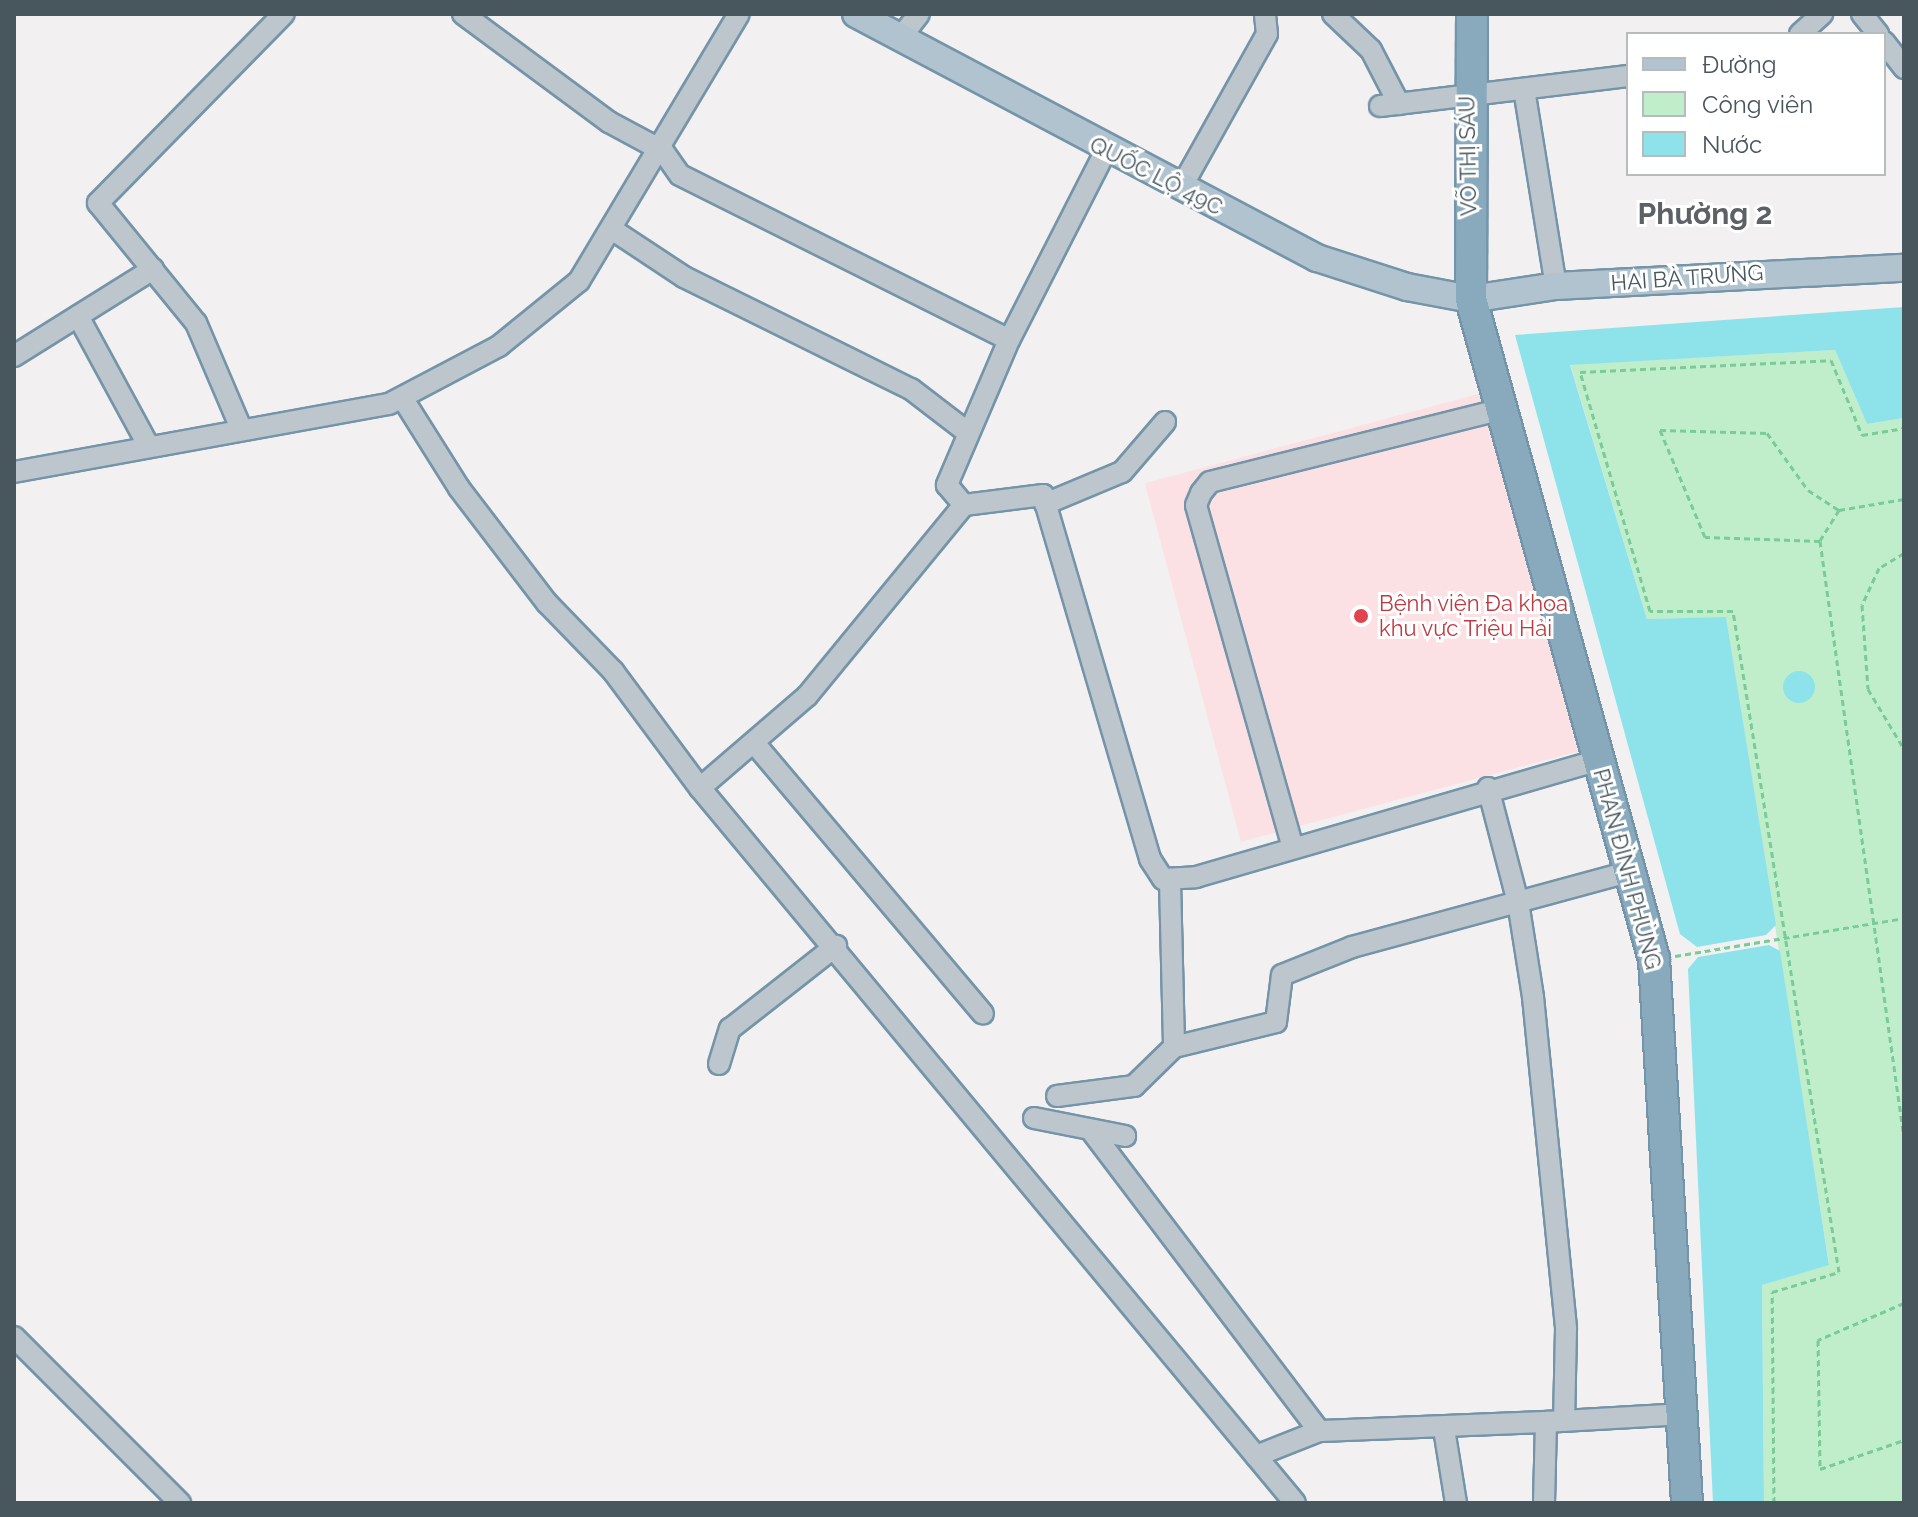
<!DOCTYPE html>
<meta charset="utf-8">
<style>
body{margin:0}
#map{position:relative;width:1918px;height:1517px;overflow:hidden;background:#f2f0f0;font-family:Raleway,sans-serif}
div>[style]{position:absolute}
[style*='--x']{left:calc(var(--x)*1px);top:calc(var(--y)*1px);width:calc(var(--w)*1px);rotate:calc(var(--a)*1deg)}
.medical>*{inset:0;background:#fbe1e3;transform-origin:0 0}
.green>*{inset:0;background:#c0eecb}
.water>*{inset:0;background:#8ee3ea}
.round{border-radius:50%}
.path>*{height:3px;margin-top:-1.5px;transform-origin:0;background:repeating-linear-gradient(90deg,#78cc98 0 6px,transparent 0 10px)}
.roads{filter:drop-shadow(2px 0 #7494a9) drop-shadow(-2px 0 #7494a9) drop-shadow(0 2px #7494a9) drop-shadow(0 -2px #7494a9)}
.minor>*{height:20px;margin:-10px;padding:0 10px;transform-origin:10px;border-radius:10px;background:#bcc6cc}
.major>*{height:26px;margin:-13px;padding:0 13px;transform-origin:13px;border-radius:13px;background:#b0c3ce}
.highway>*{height:30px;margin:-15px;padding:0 15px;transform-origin:15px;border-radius:15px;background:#89a9bd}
.dots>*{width:22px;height:22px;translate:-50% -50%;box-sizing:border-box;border:4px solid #fff;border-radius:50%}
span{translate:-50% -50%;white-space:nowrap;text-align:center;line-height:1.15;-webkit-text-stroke:6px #fff;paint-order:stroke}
.street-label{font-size:22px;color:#48565d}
.health-label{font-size:22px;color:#be3a42}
.left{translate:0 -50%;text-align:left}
.district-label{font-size:30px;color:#5c6165;font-weight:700}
.frame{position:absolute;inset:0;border:16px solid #48565d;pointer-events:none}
.legend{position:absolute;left:1626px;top:32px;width:260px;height:144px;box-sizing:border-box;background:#fff;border:2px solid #b6bbbe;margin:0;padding:10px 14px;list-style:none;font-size:24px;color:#48565d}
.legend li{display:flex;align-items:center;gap:16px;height:40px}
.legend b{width:40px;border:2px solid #b6bbbe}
</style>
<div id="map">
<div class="medical">
<i style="left:1482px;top:393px;width:371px;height:349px;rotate:75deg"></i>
</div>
<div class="green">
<i style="clip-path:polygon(1835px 350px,1867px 424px,1904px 418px,1904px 1503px,1764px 1503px,1762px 1285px,1829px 1264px,1726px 618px,1647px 619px,1570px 364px)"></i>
</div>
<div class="water">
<i style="clip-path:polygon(1904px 307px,1904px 418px,1867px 424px,1835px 350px,1570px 365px,1647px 619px,1726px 617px,1776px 925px,1766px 935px,1697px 947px,1680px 934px,1515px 335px)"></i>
<i class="round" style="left:1783px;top:671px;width:32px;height:32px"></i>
<i style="clip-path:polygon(1769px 945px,1780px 951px,1829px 1265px,1762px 1285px,1764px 1503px,1713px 1503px,1688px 969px,1698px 957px)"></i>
</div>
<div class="path">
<i style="--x:1839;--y:510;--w:36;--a:122"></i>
<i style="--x:1820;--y:541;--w:603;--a:81.99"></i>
<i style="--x:1820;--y:541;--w:115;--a:-178"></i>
<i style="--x:1705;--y:537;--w:116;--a:-112.8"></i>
<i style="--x:1660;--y:430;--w:107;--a:1.6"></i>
<i style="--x:1767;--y:433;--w:70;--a:54.3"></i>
<i style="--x:1808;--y:490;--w:37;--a:33"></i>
<i style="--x:1839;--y:510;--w:66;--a:-9.6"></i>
<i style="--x:1904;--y:553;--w:29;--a:149"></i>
<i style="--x:1879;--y:568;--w:41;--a:114.7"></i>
<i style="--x:1862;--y:605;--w:84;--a:85.9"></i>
<i style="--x:1868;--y:689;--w:70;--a:59"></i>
<i style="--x:1675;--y:956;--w:232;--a:-9.4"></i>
<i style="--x:1904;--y:1303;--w:94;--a:156.7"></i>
<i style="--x:1818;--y:1340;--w:129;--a:89.1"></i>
<i style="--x:1820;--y:1469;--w:89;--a:-19"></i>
<i style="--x:1774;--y:1503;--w:211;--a:-90.5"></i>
<i style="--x:1772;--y:1292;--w:70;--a:-16.6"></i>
<i style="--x:1839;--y:1272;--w:669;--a:-99.11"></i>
<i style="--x:1733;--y:611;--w:83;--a:180"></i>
<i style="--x:1650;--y:611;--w:249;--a:-106.3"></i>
<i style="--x:1580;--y:372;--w:251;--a:-2.7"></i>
<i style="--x:1831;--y:360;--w:81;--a:67.5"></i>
<i style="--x:1862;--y:435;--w:43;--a:-9.5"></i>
</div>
<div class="roads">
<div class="minor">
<i style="--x:463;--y:14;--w:182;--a:36.5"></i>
<i style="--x:609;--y:122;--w:61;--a:28.2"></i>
<i style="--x:663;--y:151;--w:29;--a:55"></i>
<i style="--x:680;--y:175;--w:368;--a:26.6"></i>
<i style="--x:1333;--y:14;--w:52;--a:43.5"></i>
<i style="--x:1371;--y:50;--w:61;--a:62.6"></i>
<i style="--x:1862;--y:14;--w:26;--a:51"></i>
<i style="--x:1800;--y:34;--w:30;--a:-42"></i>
<i style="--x:901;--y:37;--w:29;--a:-52"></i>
<i style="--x:1884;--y:42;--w:33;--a:52"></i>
<i style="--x:1524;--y:89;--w:200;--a:80.8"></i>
<i style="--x:1380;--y:106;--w:250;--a:-6.9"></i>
<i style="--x:1106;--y:150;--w:213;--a:117"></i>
<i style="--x:1009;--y:340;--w:158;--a:113.2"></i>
<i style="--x:947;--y:485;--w:26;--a:50"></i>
<i style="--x:964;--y:505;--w:80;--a:-7.2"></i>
<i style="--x:1043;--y:495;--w:379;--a:73.6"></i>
<i style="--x:1150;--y:859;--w:24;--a:57"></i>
<i style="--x:1163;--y:879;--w:33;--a:-3"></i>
<i style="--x:1196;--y:877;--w:420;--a:-16.2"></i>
<i style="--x:1182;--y:186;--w:174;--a:-60.8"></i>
<i style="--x:1267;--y:34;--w:20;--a:-96"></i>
<i style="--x:613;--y:230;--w:85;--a:33.5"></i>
<i style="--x:684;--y:277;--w:253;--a:26.3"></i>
<i style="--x:911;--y:389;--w:71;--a:37.5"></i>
<i style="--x:78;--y:316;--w:145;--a:61.5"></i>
<i style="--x:14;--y:356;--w:164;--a:-32"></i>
<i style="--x:403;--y:399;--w:105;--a:57.8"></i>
<i style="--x:459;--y:488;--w:145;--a:52.6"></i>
<i style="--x:547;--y:603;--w:95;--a:45.9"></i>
<i style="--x:613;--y:671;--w:146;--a:53.4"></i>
<i style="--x:700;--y:788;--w:930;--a:50.23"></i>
<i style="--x:240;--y:426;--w:112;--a:-113.1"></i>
<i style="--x:196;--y:323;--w:155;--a:-129.2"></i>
<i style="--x:98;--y:203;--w:265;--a:-45.5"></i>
<i style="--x:14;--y:472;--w:381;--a:-10.3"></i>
<i style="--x:389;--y:404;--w:124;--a:-27.8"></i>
<i style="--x:499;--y:346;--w:103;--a:-39.1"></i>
<i style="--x:579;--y:281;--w:311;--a:-59.1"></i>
<i style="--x:1045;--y:504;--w:83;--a:-22.6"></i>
<i style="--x:1122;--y:472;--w:66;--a:-49.3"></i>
<i style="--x:755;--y:744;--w:353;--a:49.8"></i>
<i style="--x:700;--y:788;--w:141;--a:-40.7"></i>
<i style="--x:807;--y:696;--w:247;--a:-50.6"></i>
<i style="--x:1488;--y:788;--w:118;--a:75.3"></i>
<i style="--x:1518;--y:902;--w:96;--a:81"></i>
<i style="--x:1533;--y:997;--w:334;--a:84.3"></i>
<i style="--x:1566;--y:1329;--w:92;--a:91.2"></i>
<i style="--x:1293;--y:848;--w:356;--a:-105.8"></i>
<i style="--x:1196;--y:505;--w:13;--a:-67"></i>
<i style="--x:1201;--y:493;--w:14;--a:-51"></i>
<i style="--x:1210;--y:482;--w:301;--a:-14"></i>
<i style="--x:1170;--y:881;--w:166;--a:88.6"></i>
<i style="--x:719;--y:1064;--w:37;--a:-73"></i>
<i style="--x:730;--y:1029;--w:135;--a:-38.1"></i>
<i style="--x:1057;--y:1096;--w:78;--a:-7.4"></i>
<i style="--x:1134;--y:1086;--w:56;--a:-44.3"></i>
<i style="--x:1174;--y:1047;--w:105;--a:-13.8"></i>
<i style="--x:1276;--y:1022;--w:47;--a:-82.7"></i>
<i style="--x:1282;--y:975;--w:75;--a:-21.8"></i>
<i style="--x:1352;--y:947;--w:289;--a:-15.2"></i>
<i style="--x:1034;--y:1118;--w:93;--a:11.2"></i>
<i style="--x:1093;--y:1133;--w:374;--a:52.8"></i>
<i style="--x:14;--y:1337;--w:235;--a:45"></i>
<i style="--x:1444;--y:1429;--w:75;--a:80.8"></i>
<i style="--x:1256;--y:1456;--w:68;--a:-21.6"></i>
<i style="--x:1319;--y:1431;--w:227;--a:-2.3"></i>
<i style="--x:1544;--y:1503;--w:81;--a:-88.6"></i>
<i style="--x:1546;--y:1422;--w:137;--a:-3.3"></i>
</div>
<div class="major">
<i style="--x:856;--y:14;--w:522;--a:27.89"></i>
<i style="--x:1317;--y:258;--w:95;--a:17.9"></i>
<i style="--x:1407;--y:287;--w:65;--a:10.6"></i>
<i style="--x:1471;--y:299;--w:86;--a:-8.7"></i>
<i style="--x:1556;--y:286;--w:348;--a:-3"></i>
</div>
<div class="highway">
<i style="--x:1472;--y:14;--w:285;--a:90.2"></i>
<i style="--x:1471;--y:299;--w:685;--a:74.5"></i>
<i style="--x:1654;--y:959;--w:545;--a:86.53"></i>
</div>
</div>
<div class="dots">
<i style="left:1361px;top:616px;background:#e0444e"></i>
</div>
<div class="street-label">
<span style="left:1468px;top:156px;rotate:-91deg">VÕ THỊ SÁU</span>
<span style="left:1156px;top:176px;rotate:27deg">QUỐC LỘ 49C</span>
<span style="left:1687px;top:278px;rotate:-4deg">HAI BÀ TRƯNG</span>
<span style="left:1627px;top:869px;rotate:75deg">PHAN ĐÌNH PHÙNG</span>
</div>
<div class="health-label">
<span class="left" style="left:1379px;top:616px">Bệnh viện Đa khoa<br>khu vực Triệu Hải</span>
</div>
<div class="district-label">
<span style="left:1705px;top:214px">Phường 2</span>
</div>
<div class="frame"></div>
<ul class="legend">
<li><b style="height:10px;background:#b0c3ce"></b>Đường</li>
<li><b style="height:22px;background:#c0eecb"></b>Công viên</li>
<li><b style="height:22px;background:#8ee3ea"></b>Nước</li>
</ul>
</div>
